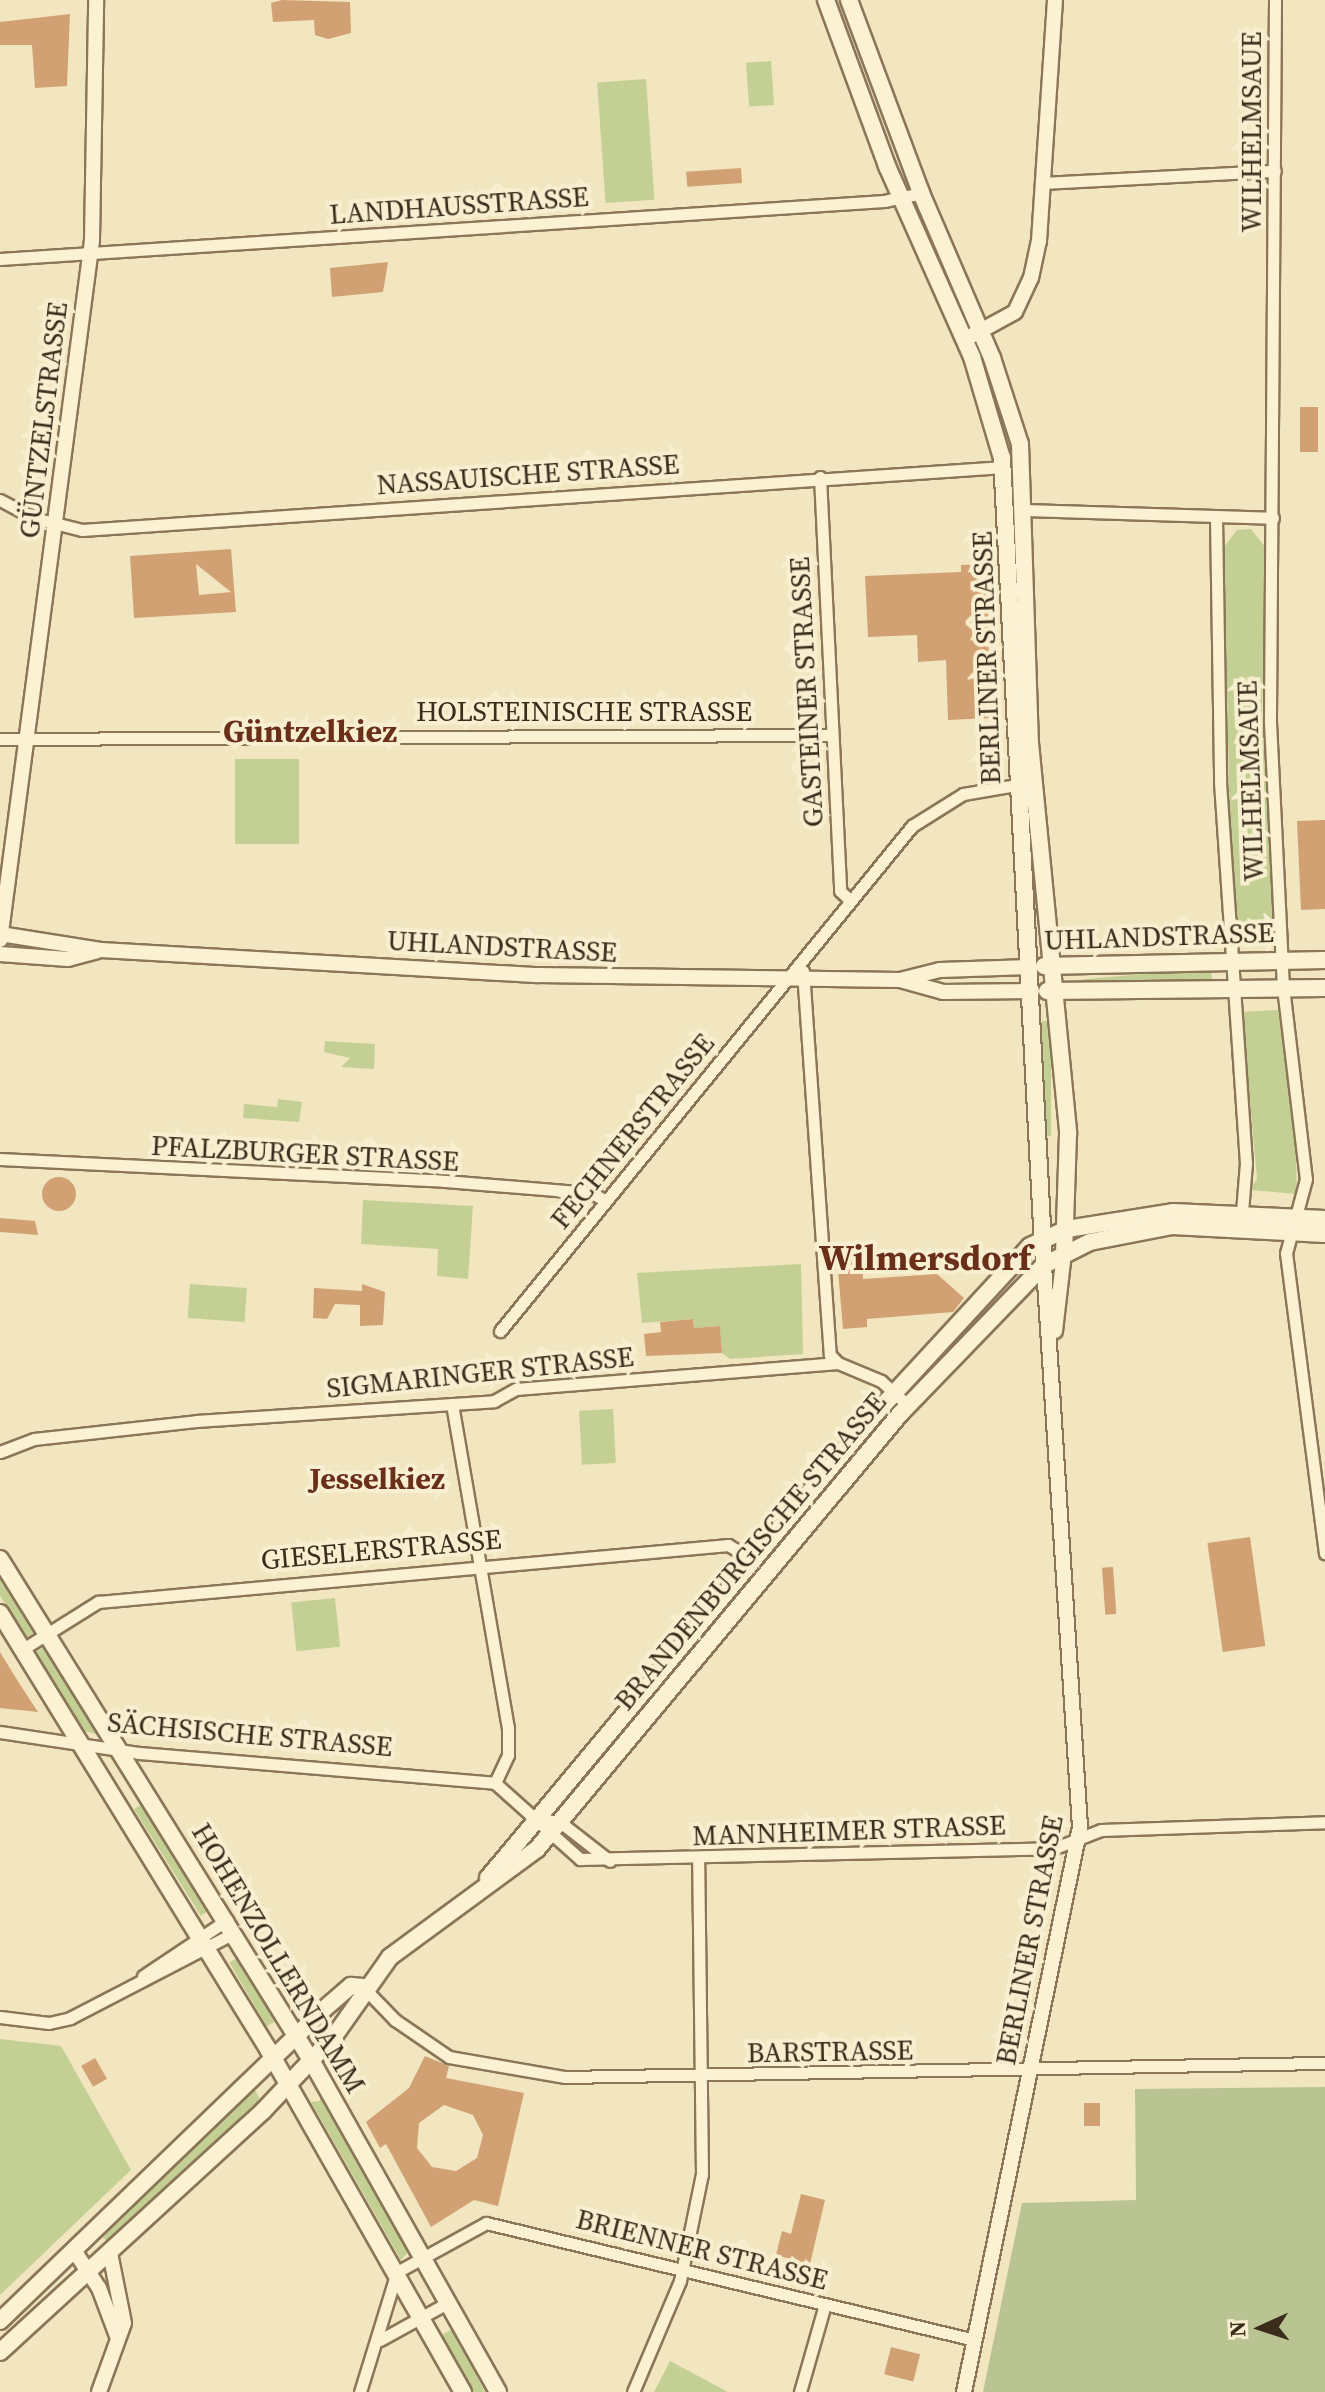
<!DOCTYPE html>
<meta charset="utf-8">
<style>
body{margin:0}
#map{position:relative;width:1325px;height:2392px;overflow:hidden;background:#f1e6c0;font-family:"Source Serif 4",serif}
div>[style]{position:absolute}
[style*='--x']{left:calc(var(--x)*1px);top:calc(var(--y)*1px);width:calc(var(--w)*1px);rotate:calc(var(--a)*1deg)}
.green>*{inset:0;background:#c4d093;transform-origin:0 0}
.cemetery>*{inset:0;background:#bac493}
.building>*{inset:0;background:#d2a173;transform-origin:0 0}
.round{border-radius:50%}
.roads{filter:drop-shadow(2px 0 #8b7657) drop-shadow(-2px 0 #8b7657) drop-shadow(0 2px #8b7657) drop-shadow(0 -2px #8b7657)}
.minor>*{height:11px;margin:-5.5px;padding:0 5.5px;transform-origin:5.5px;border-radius:5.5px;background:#fbf2d4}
.tertiary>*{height:14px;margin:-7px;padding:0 7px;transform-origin:7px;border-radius:7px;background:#fbf2d4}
.secondary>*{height:16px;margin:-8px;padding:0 8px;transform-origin:8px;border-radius:8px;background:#fbf2d4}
span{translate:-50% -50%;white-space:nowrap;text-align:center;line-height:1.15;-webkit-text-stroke:8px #f8efd0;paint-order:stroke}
.street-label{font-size:28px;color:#3a2d1c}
.neighbourhood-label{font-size:30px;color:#692f19;font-weight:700}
.quarter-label{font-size:32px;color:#692f19;font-weight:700}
.district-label{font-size:36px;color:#692f19;font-weight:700}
.north{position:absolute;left:1221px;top:2288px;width:80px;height:80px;-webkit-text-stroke:6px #f8efd0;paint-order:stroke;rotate:267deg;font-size:22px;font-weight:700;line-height:32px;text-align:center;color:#3a2d1c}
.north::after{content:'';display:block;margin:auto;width:28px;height:36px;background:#3a2d1c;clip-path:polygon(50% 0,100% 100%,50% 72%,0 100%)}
</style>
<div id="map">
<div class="green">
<i style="left:771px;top:61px;width:44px;height:25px;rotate:86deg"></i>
<i style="left:646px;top:79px;width:121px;height:49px;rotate:86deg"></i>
<i style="clip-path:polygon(1251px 529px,1266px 548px,1262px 718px,1275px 934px,1232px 936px,1224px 547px,1237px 530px)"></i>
<i style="left:235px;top:759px;width:64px;height:85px"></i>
<i style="left:1211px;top:968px;width:12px;height:128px;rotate:85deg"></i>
<i style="clip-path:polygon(1278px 1010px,1295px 1129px,1297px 1194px,1250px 1190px,1257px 1179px,1242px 1012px)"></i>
<i style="left:1042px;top:1021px;width:9px;height:115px"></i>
<i style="clip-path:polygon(325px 1041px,375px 1044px,374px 1069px,341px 1067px,350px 1058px,324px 1052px)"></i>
<i style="clip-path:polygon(278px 1099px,302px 1102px,299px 1122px,243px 1118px,244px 1104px,277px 1107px)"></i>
<i style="clip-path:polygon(363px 1200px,473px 1206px,468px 1279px,437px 1276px,438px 1249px,361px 1244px)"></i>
<i style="clip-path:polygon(801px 1264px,803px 1354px,730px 1359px,722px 1353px,720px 1326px,694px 1328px,693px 1319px,642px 1323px,637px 1273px)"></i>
<i style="left:190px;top:1284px;width:57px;height:34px;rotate:4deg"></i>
<i style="left:613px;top:1409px;width:54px;height:34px;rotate:87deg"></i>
<i style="clip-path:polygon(0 1573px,36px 1631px,27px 1637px,0 1596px)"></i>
<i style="left:335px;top:1598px;width:49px;height:44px;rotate:84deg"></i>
<i style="clip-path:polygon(46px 1646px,97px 1731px,96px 1734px,85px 1731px,35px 1653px)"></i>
<i style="left:145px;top:1802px;width:126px;height:13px;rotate:58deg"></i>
<i style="left:239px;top:1957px;width:74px;height:11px;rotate:60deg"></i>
<i style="clip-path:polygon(0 2039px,61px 2046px,131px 2170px,0 2295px)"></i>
<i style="clip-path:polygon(254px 2088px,260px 2099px,107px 2242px,103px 2237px)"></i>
<i style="clip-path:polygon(321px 2094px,409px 2251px,401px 2260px,311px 2102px,320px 2101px)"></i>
<i style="clip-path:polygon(452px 2329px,485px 2392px,470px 2392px,440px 2336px)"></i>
<i style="clip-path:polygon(670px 2361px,728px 2392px,654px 2392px)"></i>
</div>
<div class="cemetery">
<i style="clip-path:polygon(1325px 2087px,1325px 2392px,983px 2392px,1022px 2203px,1136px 2200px,1135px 2089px)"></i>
</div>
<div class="building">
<i style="clip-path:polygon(282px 0,350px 2px,351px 33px,328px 39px,315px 35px,314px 20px,273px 22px,271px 3px)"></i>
<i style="clip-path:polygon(70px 14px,67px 86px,35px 88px,32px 45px,0 45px,0 22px)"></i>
<i style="left:741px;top:168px;width:15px;height:55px;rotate:86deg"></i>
<i style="clip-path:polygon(388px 262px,383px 292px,332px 297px,330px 268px)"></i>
<i style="left:1300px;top:407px;width:18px;height:45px"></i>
<i style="clip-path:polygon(evenodd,231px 549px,236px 612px,134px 618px,130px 556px,231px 549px,196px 564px,231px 592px,199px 595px,196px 564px)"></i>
<i style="clip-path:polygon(987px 564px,990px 718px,948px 720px,946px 660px,918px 662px,917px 635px,868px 637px,865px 576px,961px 572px,961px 565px)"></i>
<i style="clip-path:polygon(1325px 820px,1325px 909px,1301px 910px,1297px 821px)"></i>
<i class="round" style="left:42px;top:1177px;width:34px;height:34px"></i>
<i style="clip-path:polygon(0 1218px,35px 1221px,38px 1235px,0 1232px)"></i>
<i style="clip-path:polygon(862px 1257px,863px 1279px,937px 1274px,964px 1298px,953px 1312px,867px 1319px,867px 1327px,843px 1329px,837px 1259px)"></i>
<i style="clip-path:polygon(362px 1284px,385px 1292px,383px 1325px,360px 1326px,360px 1305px,335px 1304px,327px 1319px,313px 1318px,314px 1288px,362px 1291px)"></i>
<i style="clip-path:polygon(693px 1319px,694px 1328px,720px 1326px,722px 1353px,646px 1356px,644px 1334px,661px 1332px,660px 1322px)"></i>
<i style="left:1250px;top:1537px;width:110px;height:43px;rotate:82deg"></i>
<i style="left:1113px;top:1567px;width:47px;height:11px;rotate:86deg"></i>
<i style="clip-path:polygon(0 1652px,19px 1683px,38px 1712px,0 1708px)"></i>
<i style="clip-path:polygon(evenodd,425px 2056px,449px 2066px,446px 2078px,524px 2093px,498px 2206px,474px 2200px,431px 2227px,386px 2144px,380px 2148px,366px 2122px,409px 2088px,425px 2056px,444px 2105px,473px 2115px,483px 2135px,477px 2158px,456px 2171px,432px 2167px,417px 2148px,419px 2123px,444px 2105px)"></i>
<i style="left:95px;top:2058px;width:24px;height:16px;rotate:60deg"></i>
<i style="left:1084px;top:2103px;width:16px;height:23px"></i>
<i style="clip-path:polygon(801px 2194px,825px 2200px,810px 2264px,776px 2255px,782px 2231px,791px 2234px)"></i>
<i style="left:891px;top:2347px;width:30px;height:28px;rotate:14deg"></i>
</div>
<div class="roads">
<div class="minor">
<i style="--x:1275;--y:0;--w:722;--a:90.4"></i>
<i style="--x:1270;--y:722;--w:265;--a:87.2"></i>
<i style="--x:1283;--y:987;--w:193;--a:83.2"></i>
<i style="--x:1306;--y:1179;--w:77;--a:105.1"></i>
<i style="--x:1286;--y:1253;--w:303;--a:82.6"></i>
<i style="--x:1043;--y:183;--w:232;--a:-3"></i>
<i style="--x:0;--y:259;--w:886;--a:-3.75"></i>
<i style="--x:884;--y:201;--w:38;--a:-12"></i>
<i style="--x:820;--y:477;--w:414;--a:87.2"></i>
<i style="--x:840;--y:891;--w:13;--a:42"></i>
<i style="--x:0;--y:500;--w:38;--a:28"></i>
<i style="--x:34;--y:518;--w:49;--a:14"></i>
<i style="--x:82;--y:530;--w:924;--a:-3.91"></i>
<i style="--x:1023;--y:510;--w:250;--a:1.8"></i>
<i style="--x:1216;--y:517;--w:265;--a:89.1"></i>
<i style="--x:1220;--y:782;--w:382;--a:86.1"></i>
<i style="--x:1246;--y:1163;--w:49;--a:94.7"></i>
<i style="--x:0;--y:739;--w:832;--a:-0.28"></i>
<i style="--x:803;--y:971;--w:385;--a:86"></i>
<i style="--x:830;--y:1355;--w:11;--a:45"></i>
<i style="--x:0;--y:1159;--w:434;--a:2.8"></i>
<i style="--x:433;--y:1180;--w:160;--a:4.7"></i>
<i style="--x:592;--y:1193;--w:16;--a:30"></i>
<i style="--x:500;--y:1331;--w:652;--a:-50.79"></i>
<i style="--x:912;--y:826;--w:60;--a:-32.1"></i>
<i style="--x:963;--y:794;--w:55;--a:-9.5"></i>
<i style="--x:452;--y:1404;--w:329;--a:80.2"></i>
<i style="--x:508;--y:1728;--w:27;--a:90"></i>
<i style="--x:508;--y:1755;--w:31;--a:115"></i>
<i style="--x:0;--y:1452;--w:36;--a:-21"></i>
<i style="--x:34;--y:1439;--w:163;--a:-6.3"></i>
<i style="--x:196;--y:1421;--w:299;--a:-3.8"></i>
<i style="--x:494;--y:1401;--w:25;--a:-29"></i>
<i style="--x:516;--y:1389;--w:323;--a:-4.6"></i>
<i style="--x:838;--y:1363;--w:47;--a:22.7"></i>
<i style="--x:881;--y:1381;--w:36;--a:42"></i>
<i style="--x:23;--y:1649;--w:89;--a:-32.1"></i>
<i style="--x:98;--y:1602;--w:633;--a:-5.17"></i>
<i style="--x:728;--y:1545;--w:28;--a:30"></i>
<i style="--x:0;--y:1732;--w:141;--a:8.6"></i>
<i style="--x:139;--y:1753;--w:357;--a:4.8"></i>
<i style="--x:495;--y:1783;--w:114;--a:41.8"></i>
<i style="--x:580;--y:1859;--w:475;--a:-1.3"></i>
<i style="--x:1055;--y:1848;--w:49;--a:-21.4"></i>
<i style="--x:1101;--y:1830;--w:224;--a:-2"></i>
<i style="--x:536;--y:1819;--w:24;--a:7"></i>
<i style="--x:560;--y:1822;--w:63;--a:38"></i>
<i style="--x:143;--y:1976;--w:101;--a:-33.7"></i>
<i style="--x:364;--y:1988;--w:45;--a:45.9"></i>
<i style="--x:395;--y:2020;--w:65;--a:34.4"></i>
<i style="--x:449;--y:2057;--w:118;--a:9.8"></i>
<i style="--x:565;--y:2077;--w:760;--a:-1.06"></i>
<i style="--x:0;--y:2017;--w:49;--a:7"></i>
<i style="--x:49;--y:2023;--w:22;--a:-13"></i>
<i style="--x:70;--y:2018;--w:185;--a:-27.4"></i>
<i style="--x:380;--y:2340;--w:79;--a:-28.8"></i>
<i style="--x:360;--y:2392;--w:126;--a:-72.9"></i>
<i style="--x:397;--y:2272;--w:102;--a:-28.8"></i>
<i style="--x:486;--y:2223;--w:503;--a:13.46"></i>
<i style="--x:633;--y:2392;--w:121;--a:-67.1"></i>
<i style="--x:680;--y:2281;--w:109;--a:-78.4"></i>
<i style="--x:702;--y:2174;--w:315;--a:-90.7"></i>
<i style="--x:800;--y:2392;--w:91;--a:-74.1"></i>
</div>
<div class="tertiary">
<i style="--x:971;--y:336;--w:50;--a:-28.6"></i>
<i style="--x:1015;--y:312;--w:38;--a:-65"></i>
<i style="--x:1031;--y:278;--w:38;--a:-78"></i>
<i style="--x:1039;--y:241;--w:242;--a:-86.2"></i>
<i style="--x:0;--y:934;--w:102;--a:9"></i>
<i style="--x:101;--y:950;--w:438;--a:3.3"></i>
<i style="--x:538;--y:975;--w:362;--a:0.8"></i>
<i style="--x:900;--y:980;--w:45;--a:15.6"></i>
<i style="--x:943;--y:992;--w:89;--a:-0.6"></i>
<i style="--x:0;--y:940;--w:706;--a:-82.51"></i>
<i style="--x:92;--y:240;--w:240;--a:-89"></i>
<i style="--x:0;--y:954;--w:68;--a:4.2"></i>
<i style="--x:68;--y:959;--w:30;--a:-15"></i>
<i style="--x:900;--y:980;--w:41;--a:-14"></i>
<i style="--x:940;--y:970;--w:90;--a:-1.9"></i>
<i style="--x:1055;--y:1331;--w:79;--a:-83.4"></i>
<i style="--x:75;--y:2252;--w:43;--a:56.3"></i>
<i style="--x:99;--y:2288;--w:51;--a:69.4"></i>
<i style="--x:99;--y:2392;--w:73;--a:-70.1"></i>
<i style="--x:124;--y:2323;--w:71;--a:-101.3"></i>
<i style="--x:964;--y:2392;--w:577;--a:-78.4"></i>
<i style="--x:1080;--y:1827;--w:563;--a:-93.67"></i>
</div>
<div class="secondary">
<i style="--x:826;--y:0;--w:177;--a:69.8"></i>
<i style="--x:887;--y:166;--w:209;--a:66"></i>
<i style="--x:972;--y:357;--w:105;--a:73.5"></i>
<i style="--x:1002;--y:458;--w:808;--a:87.02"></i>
<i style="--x:849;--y:0;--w:206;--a:69.5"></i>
<i style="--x:921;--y:193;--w:180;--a:66.7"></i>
<i style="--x:992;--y:358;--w:90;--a:72"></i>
<i style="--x:1020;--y:444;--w:299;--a:88.1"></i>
<i style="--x:1030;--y:743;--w:393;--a:84.4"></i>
<i style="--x:1068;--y:1134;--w:119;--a:91.9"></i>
<i style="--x:1044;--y:966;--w:281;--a:-1.2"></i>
<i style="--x:1047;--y:991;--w:278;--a:-0.6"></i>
<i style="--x:0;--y:1559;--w:590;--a:58.17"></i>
<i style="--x:311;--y:2060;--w:381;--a:60.6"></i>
<i style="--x:0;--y:1613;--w:512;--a:58.42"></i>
<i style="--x:268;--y:2049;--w:395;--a:60.4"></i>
<i style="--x:488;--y:1878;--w:606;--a:-50.16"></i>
<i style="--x:876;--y:1413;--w:227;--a:-47.3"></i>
<i style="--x:1030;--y:1246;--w:41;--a:-24.7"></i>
<i style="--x:1067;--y:1229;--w:107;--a:-9.1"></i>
<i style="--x:1173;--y:1212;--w:152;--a:2.6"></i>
<i style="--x:0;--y:2321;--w:448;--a:-43.9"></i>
<i style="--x:323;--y:2010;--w:37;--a:-41"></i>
<i style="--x:351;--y:1986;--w:12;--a:5"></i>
<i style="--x:0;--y:2352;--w:357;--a:-42.5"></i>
<i style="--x:263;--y:2111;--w:105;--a:-46.5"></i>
<i style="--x:335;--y:2035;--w:95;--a:-54.8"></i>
<i style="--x:390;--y:1957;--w:182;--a:-36.3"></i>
<i style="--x:537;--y:1849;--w:567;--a:-50.16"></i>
<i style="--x:900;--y:1414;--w:207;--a:-46"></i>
<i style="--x:1044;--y:1265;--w:51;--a:-26.6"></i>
<i style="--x:1090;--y:1242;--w:84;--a:-11"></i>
<i style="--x:1172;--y:1226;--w:153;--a:3"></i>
</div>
</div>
<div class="street-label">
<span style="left:1251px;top:132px;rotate:-90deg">WILHELMSAUE</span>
<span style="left:459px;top:205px;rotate:-4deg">LANDHAUSSTRASSE</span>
<span style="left:43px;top:420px;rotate:-83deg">GÜNTZELSTRASSE</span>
<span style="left:528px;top:474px;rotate:-4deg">NASSAUISCHE STRASSE</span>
<span style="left:986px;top:658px;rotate:-92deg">BERLINER STRASSE</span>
<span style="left:806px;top:692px;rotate:-93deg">GASTEINER STRASSE</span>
<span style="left:584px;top:711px">HOLSTEINISCHE STRASSE</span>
<span style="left:1250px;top:781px;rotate:-92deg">WILHELMSAUE</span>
<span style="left:1159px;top:936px;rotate:-2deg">UHLANDSTRASSE</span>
<span style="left:502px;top:946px;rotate:3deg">UHLANDSTRASSE</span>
<span style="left:632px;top:1131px;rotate:-51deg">FECHNERSTRASSE</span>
<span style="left:305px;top:1153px;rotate:3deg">PFALZBURGER STRASSE</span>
<span style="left:480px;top:1372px;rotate:-6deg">SIGMARINGER STRASSE</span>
<span style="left:381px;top:1549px;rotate:-5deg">GIESELERSTRASSE</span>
<span style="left:750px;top:1551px;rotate:-50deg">BRANDENBURGISCHE STRASSE</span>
<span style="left:250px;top:1734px;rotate:5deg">SÄCHSISCHE STRASSE</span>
<span style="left:849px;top:1830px;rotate:-2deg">MANNHEIMER STRASSE</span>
<span style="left:1029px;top:1940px;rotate:-79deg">BERLINER STRASSE</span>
<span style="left:279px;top:1958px;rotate:59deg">HOHENZOLLERNDAMM</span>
<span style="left:830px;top:2051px;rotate:-1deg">BARSTRASSE</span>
<span style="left:702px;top:2249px;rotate:14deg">BRIENNER STRASSE</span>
</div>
<div class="neighbourhood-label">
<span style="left:377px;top:1479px">Jesselkiez</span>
</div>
<div class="quarter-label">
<span style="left:310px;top:731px">Güntzelkiez</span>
</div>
<div class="district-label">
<span style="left:925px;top:1258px">Wilmersdorf</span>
</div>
<div class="north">N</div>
</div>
